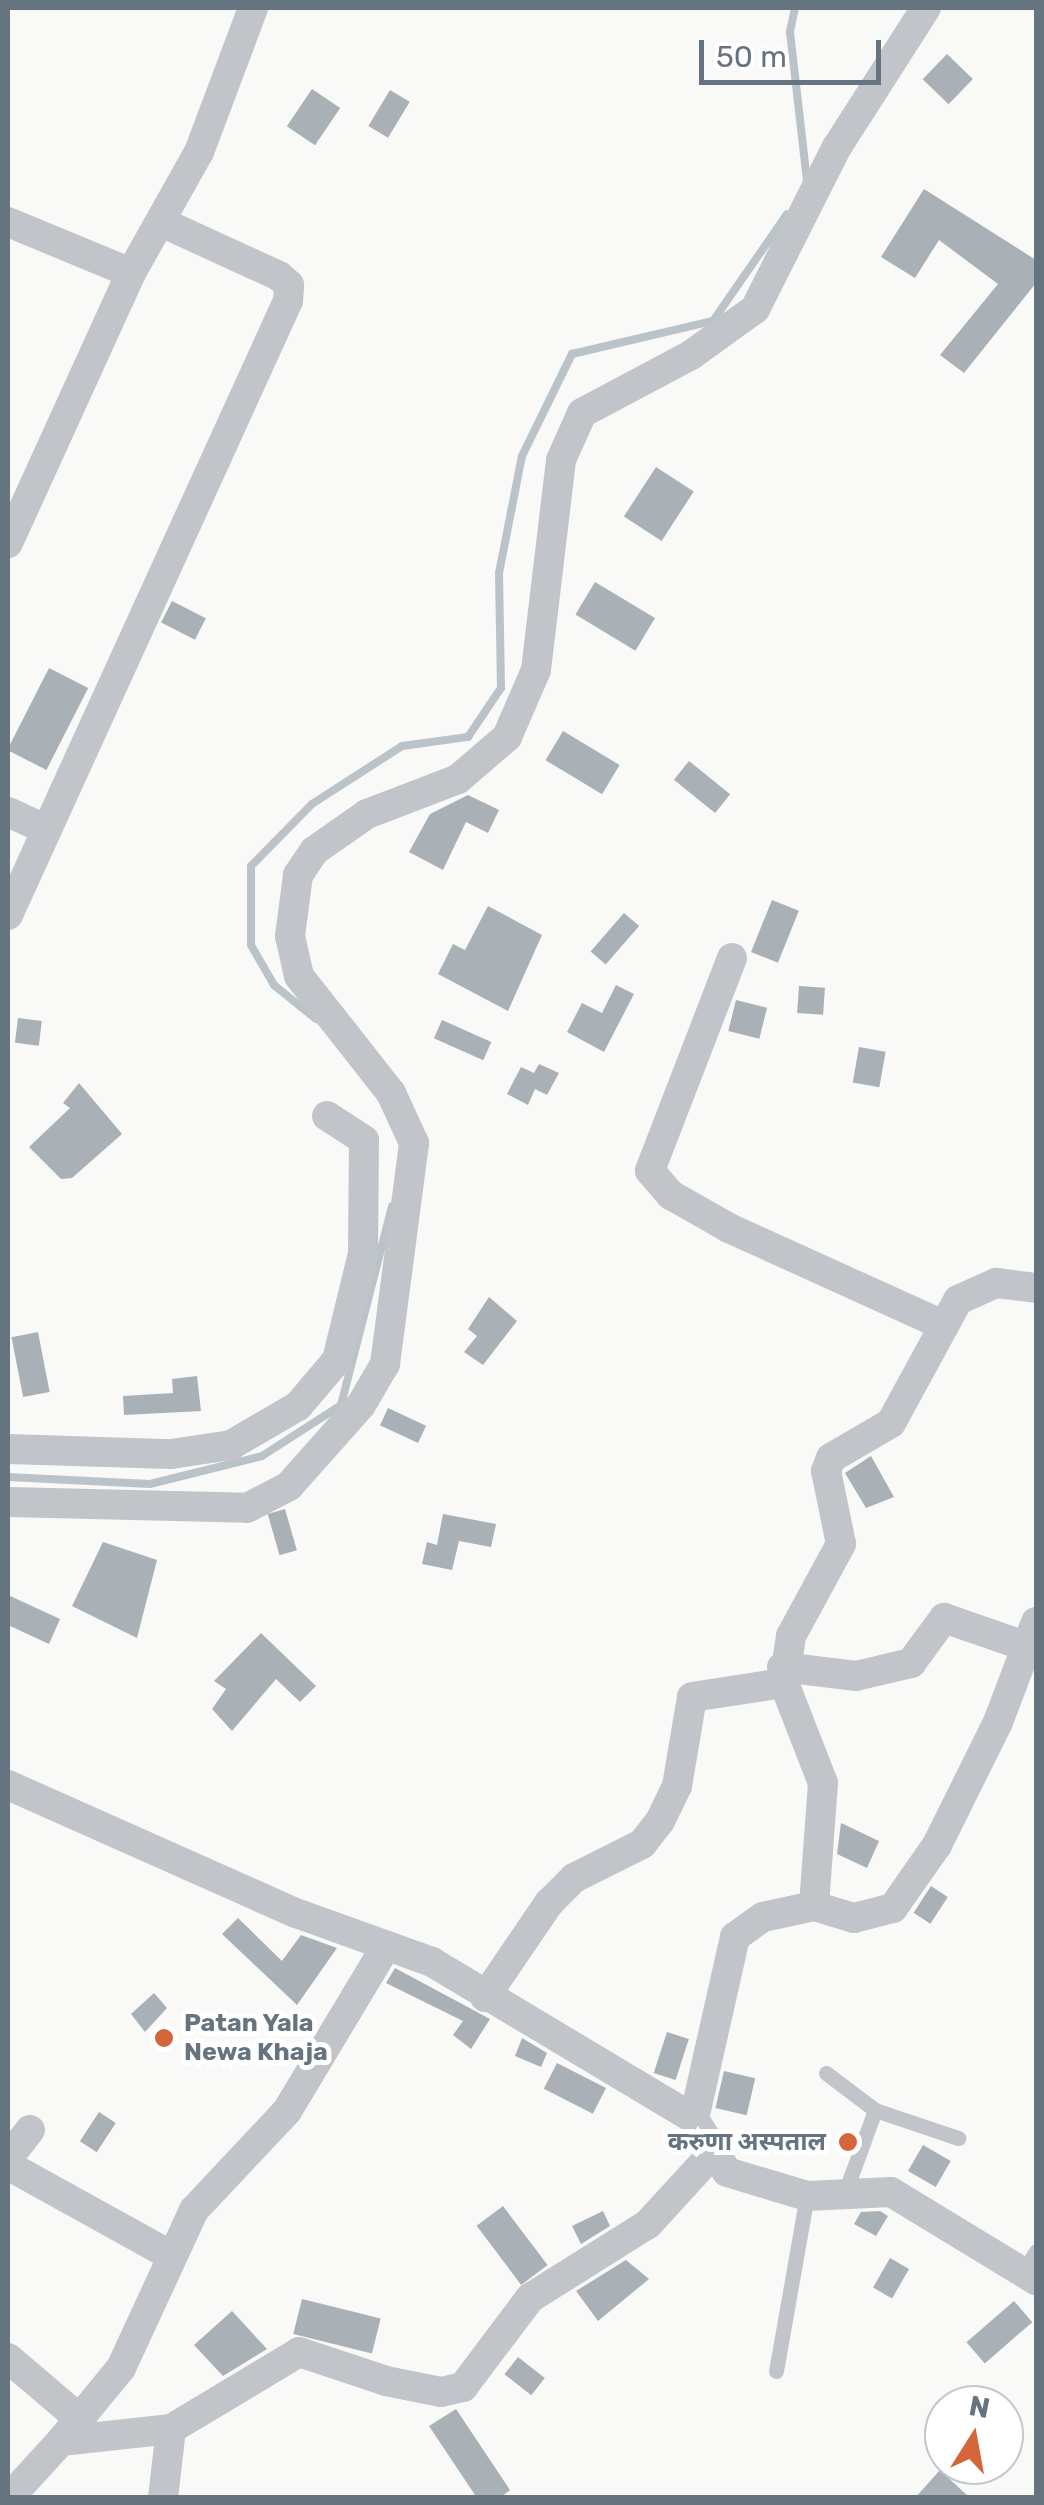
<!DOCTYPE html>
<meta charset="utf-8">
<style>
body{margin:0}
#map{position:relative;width:1044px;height:2505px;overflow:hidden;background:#f9f9f8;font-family:Rubik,"Noto Sans Devanagari",sans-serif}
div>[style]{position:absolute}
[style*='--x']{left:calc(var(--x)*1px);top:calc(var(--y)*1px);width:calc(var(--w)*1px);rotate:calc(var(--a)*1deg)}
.stream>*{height:8px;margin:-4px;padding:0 4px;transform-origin:4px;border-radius:4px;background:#bac4c8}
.building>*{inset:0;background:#a9b0b6;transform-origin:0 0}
.lane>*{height:15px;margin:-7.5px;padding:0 7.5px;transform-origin:7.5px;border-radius:7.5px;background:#c1c5c9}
.street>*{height:30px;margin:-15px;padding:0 15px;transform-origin:15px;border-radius:15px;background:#c1c5c9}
.dots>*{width:28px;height:28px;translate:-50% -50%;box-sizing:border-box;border:5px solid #fff;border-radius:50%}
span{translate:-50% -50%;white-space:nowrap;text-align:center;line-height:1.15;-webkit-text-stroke:10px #fff;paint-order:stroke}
.poi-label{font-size:25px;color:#667480;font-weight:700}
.left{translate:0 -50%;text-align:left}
.right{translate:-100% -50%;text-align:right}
.frame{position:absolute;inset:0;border:10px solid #667480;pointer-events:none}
.north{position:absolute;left:924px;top:2385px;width:100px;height:100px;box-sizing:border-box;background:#fff;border:2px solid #c2c7cc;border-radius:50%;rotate:11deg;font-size:28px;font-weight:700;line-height:40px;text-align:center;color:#667480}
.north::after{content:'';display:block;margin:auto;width:35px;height:45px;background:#d5663c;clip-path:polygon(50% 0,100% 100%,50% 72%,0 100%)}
.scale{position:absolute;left:699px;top:40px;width:182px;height:45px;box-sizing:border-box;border:5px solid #667480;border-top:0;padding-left:12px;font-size:30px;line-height:35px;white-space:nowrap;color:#667480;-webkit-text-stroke:8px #fff;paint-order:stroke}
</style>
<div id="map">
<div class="stream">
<i style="--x:795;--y:8;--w:25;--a:102"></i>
<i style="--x:790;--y:32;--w:151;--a:83.5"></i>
<i style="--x:316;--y:1019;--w:54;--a:-141"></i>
<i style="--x:274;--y:985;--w:46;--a:-119.9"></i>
<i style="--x:251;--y:945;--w:79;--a:-90"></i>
<i style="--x:251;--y:866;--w:87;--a:-45.5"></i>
<i style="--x:312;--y:804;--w:107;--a:-32.8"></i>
<i style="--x:402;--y:746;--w:67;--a:-7.8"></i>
<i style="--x:468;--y:737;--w:59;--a:-56"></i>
<i style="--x:501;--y:688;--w:115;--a:-91"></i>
<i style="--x:499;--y:573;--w:119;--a:-78.9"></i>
<i style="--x:522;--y:456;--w:114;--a:-63.9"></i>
<i style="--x:572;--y:354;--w:145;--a:-13.2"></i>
<i style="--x:713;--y:321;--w:130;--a:-55.3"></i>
<i style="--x:8;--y:1477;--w:142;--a:2.8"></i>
<i style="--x:150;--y:1484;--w:115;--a:-14"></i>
<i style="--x:262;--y:1456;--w:94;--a:-32.8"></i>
<i style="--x:341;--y:1405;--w:205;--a:-75.6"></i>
</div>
<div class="building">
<i style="left:947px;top:54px;width:36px;height:35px;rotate:44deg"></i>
<i style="left:312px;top:89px;width:34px;height:45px;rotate:34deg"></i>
<i style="left:390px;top:90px;width:23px;height:42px;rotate:31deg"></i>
<i style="clip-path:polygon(924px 189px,1036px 260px,1036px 283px,964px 373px,940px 355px,998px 284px,939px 240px,915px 278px,881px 257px)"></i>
<i style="left:656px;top:467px;width:45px;height:59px;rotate:33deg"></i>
<i style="left:595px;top:582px;width:70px;height:38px;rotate:31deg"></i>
<i style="left:172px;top:601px;width:38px;height:24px;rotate:27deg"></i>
<i style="left:49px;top:668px;width:44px;height:92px;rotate:27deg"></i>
<i style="left:563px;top:731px;width:66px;height:34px;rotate:31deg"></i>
<i style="left:689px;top:761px;width:53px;height:24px;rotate:39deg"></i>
<i style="clip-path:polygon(468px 795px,499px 810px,488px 833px,466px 822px,443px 870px,409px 852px,430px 814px)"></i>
<i style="left:772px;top:900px;width:29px;height:56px;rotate:22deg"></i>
<i style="clip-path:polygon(488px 906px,542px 935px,508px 1011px,438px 974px,453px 944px,465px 950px)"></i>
<i style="left:624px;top:913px;width:20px;height:51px;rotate:41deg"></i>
<i style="clip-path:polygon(616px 985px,634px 994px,604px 1052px,567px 1032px,582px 1003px,602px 1013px)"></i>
<i style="left:799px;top:986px;width:26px;height:27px;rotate:4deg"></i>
<i style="left:736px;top:1000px;width:32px;height:32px;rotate:14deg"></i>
<i style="left:18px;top:1018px;width:24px;height:25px;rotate:7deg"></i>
<i style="left:442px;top:1020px;width:54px;height:20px;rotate:24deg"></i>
<i style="left:859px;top:1047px;width:27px;height:36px;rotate:10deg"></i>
<i style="clip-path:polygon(539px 1064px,559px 1073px,547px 1095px,535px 1089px,528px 1105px,507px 1094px,521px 1067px,534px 1073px)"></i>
<i style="clip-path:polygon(79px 1083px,122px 1134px,72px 1178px,61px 1179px,29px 1147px,70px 1108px,63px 1103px)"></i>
<i style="clip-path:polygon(489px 1297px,517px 1321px,483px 1365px,464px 1352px,477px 1336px,468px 1329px)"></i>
<i style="left:38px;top:1332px;width:61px;height:27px;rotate:79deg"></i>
<i style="clip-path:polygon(197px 1376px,201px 1411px,124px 1415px,123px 1396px,173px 1393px,172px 1379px)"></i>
<i style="left:388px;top:1408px;width:42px;height:19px;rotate:25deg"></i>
<i style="clip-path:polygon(871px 1456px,894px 1497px,866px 1508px,845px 1473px)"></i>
<i style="left:285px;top:1509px;width:43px;height:18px;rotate:74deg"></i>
<i style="clip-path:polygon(443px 1514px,496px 1524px,491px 1547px,459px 1541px,452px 1570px,422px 1564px,427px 1542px,437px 1545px)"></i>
<i style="clip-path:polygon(103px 1542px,157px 1560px,137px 1638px,72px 1606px)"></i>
<i style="clip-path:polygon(8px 1595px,60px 1619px,49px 1644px,8px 1625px)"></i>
<i style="clip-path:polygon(261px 1633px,316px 1686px,300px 1702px,276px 1679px,232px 1731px,212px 1709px,226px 1689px,214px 1681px)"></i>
<i style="clip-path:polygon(841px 1823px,879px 1841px,867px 1868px,837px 1854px)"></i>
<i style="left:931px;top:1886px;width:20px;height:32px;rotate:33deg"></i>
<i style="clip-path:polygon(238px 1918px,282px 1961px,301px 1935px,337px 1948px,297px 2005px,222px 1934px)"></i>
<i style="clip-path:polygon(395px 1968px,490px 2019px,471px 2049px,453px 2035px,463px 2021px,386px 1983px)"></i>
<i style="clip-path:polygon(154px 1993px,167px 2008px,145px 2032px,131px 2014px)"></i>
<i style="left:667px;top:2032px;width:23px;height:43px;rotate:18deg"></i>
<i style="clip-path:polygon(522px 2038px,547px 2053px,541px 2067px,515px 2056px)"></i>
<i style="left:557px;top:2063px;width:55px;height:29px;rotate:27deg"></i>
<i style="left:724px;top:2071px;width:32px;height:38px;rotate:13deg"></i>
<i style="left:99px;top:2112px;width:20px;height:35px;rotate:33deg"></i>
<i style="left:923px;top:2145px;width:32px;height:30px;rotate:30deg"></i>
<i style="left:503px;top:2206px;width:74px;height:33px;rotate:53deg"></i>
<i style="clip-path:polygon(603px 2211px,610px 2226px,581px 2244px,572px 2226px)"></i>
<i style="clip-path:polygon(880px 2211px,888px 2216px,876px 2236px,854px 2224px,861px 2212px)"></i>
<i style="left:890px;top:2258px;width:22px;height:34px;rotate:30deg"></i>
<i style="clip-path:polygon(626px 2260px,649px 2279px,598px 2321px,576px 2291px)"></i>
<i style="left:302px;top:2299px;width:81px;height:36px;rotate:14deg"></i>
<i style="left:1014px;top:2301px;width:28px;height:63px;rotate:49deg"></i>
<i style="clip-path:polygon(232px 2311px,267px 2349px,223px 2376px,194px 2345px)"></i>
<i style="left:518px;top:2357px;width:34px;height:22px;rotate:38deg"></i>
<i style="clip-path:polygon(456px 2409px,510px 2490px,500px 2498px,477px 2498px,429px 2426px)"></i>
<i style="clip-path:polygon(940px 2470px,970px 2498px,915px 2498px)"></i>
</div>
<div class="lane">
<i style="--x:826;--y:2073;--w:61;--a:37.1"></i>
<i style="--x:875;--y:2110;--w:88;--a:18.6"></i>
<i style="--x:843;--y:2198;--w:94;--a:-70"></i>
<i style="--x:1023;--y:2272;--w:25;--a:-58"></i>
<i style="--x:776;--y:2371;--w:178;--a:-80"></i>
</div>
<div class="street">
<i style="--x:8;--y:222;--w:133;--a:22.5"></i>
<i style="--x:131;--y:273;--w:297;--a:114.5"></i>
<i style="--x:131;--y:273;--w:139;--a:-60.7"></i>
<i style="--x:199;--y:152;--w:154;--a:-69.4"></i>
<i style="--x:8;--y:812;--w:41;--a:24.7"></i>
<i style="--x:8;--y:915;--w:675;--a:-65.49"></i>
<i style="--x:288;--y:301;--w:16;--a:-86"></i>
<i style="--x:289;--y:285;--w:13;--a:-138"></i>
<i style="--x:279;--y:276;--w:128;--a:-155.4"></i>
<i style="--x:732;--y:958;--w:228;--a:111.1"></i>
<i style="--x:650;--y:1171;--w:32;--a:49"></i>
<i style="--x:671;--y:1195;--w:67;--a:29.6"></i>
<i style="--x:729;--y:1228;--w:233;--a:24.4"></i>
<i style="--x:8;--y:1449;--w:163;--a:1.8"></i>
<i style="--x:171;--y:1454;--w:61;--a:-8.5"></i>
<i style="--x:231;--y:1445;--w:78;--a:-30.2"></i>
<i style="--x:298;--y:1406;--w:60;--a:-49.7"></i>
<i style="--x:337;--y:1360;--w:110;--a:-76.3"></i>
<i style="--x:363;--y:1253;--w:113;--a:-89.5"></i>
<i style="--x:364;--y:1140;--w:44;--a:-147"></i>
<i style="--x:8;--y:1502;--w:239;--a:1.4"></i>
<i style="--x:247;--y:1508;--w:47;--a:-27.6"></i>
<i style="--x:289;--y:1486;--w:108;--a:-48.4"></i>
<i style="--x:361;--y:1405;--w:48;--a:-59.7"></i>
<i style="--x:385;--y:1364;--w:223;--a:-82.5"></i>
<i style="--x:414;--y:1143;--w:55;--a:-114.7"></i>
<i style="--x:391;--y:1093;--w:149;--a:-128.2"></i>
<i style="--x:299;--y:976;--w:41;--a:-102.7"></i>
<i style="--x:290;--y:936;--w:62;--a:-82.5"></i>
<i style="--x:298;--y:875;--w:29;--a:-56"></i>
<i style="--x:314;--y:851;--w:65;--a:-34.9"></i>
<i style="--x:367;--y:814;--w:97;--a:-21"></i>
<i style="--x:458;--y:779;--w:65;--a:-40.6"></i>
<i style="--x:507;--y:737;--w:73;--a:-66.6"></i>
<i style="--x:536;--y:670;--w:211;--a:-83.2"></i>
<i style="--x:561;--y:460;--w:51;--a:-65.9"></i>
<i style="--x:582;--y:413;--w:123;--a:-28"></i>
<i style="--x:691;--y:355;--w:79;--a:-35.7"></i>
<i style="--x:755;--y:309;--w:182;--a:-63.2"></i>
<i style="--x:837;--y:147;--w:165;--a:-57.4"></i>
<i style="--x:782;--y:1667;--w:75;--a:6.9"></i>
<i style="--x:856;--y:1676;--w:57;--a:-13.3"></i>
<i style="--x:911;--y:1663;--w:56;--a:-53.7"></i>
<i style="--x:944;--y:1618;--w:86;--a:19.1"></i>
<i style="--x:784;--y:1683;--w:107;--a:68.7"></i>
<i style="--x:823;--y:1783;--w:123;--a:94.2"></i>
<i style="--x:8;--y:1785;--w:315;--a:24"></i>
<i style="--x:296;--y:1913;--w:145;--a:19.8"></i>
<i style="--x:432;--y:1962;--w:305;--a:30.9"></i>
<i style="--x:694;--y:2119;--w:62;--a:58.1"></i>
<i style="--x:727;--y:2172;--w:84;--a:16.7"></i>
<i style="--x:807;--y:2196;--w:84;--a:-2.7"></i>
<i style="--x:891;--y:2192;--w:170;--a:31.3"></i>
<i style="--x:485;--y:1997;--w:114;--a:-55.8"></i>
<i style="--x:549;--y:1903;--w:35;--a:-45"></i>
<i style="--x:574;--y:1878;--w:76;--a:-26.6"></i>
<i style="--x:642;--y:1844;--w:29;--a:-52"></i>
<i style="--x:660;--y:1821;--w:39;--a:-64"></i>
<i style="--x:677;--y:1786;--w:90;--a:-80.4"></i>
<i style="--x:692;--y:1697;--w:93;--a:-8.7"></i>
<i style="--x:784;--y:1683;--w:48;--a:-81.5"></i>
<i style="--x:791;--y:1636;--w:105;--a:-61.5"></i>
<i style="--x:841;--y:1544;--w:75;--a:-101.6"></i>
<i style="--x:826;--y:1471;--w:14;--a:-69"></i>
<i style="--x:831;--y:1458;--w:69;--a:-30.3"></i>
<i style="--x:891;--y:1423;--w:140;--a:-61.4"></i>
<i style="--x:958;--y:1300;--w:42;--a:-24.1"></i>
<i style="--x:996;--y:1283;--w:40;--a:7.1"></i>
<i style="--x:694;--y:2119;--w:187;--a:-77.3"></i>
<i style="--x:735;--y:1937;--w:34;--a:-36"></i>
<i style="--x:763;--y:1917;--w:52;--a:-12.2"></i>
<i style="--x:814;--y:1906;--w:42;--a:16.7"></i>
<i style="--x:854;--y:1918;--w:40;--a:-14.4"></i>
<i style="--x:893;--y:1908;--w:77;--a:-55.1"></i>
<i style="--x:937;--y:1845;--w:137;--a:-63.6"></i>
<i style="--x:998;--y:1722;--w:107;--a:-69.2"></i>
<i style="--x:30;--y:2130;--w:31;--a:128"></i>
<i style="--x:11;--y:2154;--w:13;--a:90"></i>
<i style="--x:11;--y:2167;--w:182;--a:29"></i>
<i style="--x:8;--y:2358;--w:97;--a:40.4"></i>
<i style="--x:61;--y:2441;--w:94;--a:-50.6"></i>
<i style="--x:121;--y:2368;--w:174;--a:-65.2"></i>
<i style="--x:194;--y:2210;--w:136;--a:-46.8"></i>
<i style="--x:287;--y:2111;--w:190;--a:-59"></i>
<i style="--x:9;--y:2498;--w:77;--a:-47.6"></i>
<i style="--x:61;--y:2441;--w:111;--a:-6.2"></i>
<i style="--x:171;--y:2429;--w:149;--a:-31"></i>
<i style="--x:299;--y:2352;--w:92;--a:18.4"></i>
<i style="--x:386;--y:2381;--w:56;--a:11.3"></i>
<i style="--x:441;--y:2392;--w:23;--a:-13"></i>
<i style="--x:463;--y:2387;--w:111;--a:-53"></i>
<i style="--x:530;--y:2298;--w:139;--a:-32.1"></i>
<i style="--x:648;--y:2224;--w:98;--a:-47.5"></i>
<i style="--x:163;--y:2498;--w:69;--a:-83.4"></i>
</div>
<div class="dots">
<i style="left:164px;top:2038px;background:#d5663c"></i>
<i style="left:848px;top:2142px;background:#d5663c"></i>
</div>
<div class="poi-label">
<span class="left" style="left:184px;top:2038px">Patan Yala<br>Newa Khaja</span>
<span class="right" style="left:826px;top:2142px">करुणा अस्पताल</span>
</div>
<div class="frame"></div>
<div class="north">N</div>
<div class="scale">50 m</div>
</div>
